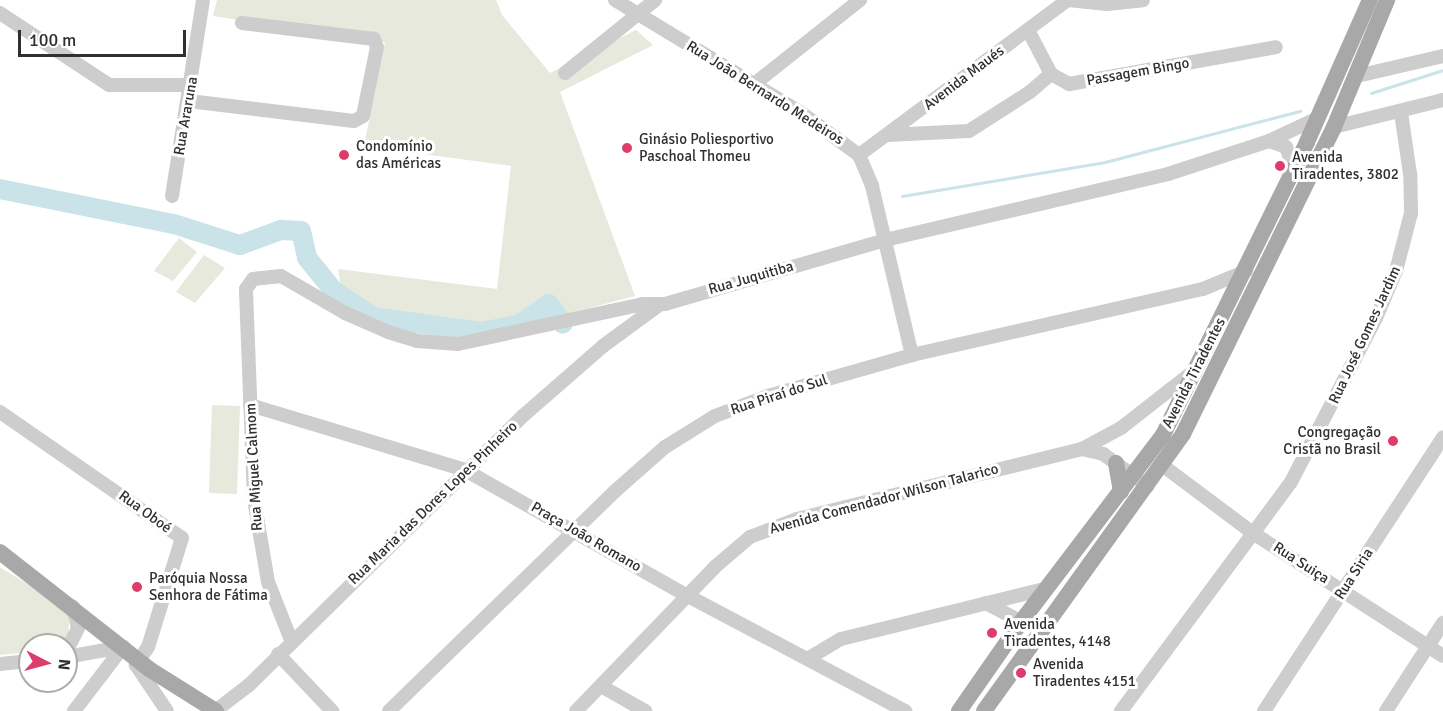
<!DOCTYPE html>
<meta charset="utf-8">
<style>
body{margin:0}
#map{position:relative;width:1443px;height:711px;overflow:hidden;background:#fff;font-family:Signika,sans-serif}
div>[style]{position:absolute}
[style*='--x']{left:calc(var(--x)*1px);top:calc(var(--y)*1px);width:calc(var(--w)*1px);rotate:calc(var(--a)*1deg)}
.green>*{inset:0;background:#e6e9dc;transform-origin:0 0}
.stream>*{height:3px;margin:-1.5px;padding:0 1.5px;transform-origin:1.5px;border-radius:1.5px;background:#cae3e9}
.river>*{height:20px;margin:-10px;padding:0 10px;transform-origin:10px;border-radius:10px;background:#cae3e9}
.minor>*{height:14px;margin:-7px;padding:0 7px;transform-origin:7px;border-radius:7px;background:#cdcdcd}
.major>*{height:16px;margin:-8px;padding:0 8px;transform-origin:8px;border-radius:8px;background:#a8a8a8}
.dots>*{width:16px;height:16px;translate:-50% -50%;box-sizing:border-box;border:3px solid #fff;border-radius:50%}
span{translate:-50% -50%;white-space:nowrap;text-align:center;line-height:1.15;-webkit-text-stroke:6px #fff;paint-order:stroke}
.street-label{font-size:15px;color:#303030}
.poi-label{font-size:15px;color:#303030}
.left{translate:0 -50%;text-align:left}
.right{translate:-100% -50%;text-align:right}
.north{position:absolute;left:18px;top:633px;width:60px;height:60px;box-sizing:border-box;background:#fff;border:2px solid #acacac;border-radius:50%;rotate:96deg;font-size:16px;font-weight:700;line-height:24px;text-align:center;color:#303030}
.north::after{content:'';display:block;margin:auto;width:21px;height:27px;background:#dd3d6a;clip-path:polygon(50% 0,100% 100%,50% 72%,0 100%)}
.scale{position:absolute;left:18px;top:30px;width:168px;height:27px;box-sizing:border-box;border:3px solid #303030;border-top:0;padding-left:8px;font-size:18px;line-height:21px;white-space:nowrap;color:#303030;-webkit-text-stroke:4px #fff;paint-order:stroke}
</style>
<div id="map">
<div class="green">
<i style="clip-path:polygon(217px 0,496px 0,502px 15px,550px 73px,636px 30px,653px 45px,560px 92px,635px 296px,457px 343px,345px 312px,338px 269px,497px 289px,511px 166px,364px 146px,385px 42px,213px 16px)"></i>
<i style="clip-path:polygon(179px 238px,197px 252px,173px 281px,154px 271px)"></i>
<i style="clip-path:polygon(204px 255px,225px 268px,195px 303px,176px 292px)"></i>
<i style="left:212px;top:405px;width:28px;height:88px;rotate:2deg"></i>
<i style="clip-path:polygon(0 567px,70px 611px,68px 636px,61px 645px,30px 645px,30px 652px,0 655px)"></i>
</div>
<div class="stream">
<i style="--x:1371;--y:93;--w:76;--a:-17.7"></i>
<i style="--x:902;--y:196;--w:206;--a:-9.5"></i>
<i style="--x:1105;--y:162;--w:202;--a:-14.7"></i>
</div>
<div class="river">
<i style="--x:0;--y:189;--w:177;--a:11.4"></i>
<i style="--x:174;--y:224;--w:69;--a:17.7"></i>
<i style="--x:240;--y:245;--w:44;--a:-20.1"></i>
<i style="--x:281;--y:230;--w:20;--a:3"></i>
<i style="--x:301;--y:231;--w:28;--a:77"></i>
<i style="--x:307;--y:258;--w:43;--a:50.7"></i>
<i style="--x:334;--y:291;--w:47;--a:33.7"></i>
<i style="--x:373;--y:317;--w:109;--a:7.9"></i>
<i style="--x:481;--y:332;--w:38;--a:-11"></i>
<i style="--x:518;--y:325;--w:37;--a:-34"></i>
<i style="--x:549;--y:304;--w:24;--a:55"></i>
</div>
<div class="minor">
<i style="--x:615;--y:0;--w:216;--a:31.2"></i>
<i style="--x:800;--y:112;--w:73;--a:36.1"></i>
<i style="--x:859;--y:155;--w:34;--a:67"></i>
<i style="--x:872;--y:186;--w:174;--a:76.7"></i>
<i style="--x:0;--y:13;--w:131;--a:33.4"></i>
<i style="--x:109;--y:85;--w:83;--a:0"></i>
<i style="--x:1028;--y:30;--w:50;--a:62.4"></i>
<i style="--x:1051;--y:74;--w:21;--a:29"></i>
<i style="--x:1069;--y:84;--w:210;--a:-10.1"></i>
<i style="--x:565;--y:73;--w:116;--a:-39"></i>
<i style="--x:1357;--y:76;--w:88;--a:-13.1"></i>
<i style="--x:753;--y:85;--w:137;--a:-38.5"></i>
<i style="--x:189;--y:101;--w:166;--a:6.9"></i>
<i style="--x:354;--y:121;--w:10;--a:-29"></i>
<i style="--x:363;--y:116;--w:70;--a:-78.5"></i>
<i style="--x:377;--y:47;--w:9;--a:-111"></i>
<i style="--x:374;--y:39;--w:133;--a:-173.1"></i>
<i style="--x:1334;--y:127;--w:112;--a:-13.9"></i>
<i style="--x:887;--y:135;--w:82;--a:-2.8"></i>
<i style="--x:969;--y:131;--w:72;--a:-32.6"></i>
<i style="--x:1030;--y:92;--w:28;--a:-41"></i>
<i style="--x:1269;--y:141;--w:18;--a:19"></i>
<i style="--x:1286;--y:147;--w:23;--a:70"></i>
<i style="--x:859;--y:155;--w:260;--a:-36.6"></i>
<i style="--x:1068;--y:0;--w:39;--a:6"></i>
<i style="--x:1107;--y:4;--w:36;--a:-6"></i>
<i style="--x:172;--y:196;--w:198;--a:-81"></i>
<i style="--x:250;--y:405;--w:225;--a:16.8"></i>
<i style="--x:465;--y:470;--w:256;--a:29.5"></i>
<i style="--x:688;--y:596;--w:246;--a:27.9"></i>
<i style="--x:0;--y:412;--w:221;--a:34.7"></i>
<i style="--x:182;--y:538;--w:114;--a:107.3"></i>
<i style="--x:148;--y:647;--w:22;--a:124"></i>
<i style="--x:136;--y:665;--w:55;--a:56"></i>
<i style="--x:1082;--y:449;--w:22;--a:13"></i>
<i style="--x:1103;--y:454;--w:55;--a:35.4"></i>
<i style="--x:1162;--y:465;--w:114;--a:36.8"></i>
<i style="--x:1253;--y:533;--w:226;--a:32.9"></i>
<i style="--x:986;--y:603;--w:40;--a:28"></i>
<i style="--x:291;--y:640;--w:62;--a:-111.6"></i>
<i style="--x:268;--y:582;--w:84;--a:-99.6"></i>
<i style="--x:254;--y:499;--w:210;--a:-92.2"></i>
<i style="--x:246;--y:289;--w:12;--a:-55"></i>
<i style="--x:253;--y:279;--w:28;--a:-6"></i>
<i style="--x:281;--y:276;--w:74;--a:30"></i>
<i style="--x:345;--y:313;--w:47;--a:23.8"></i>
<i style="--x:388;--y:332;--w:30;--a:17"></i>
<i style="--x:417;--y:341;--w:41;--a:4.2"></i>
<i style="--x:458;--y:344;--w:189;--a:-12.2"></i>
<i style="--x:643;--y:304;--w:22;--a:0"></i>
<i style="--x:665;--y:304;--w:229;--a:-16.2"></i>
<i style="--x:885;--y:240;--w:291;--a:-13.1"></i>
<i style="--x:1168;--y:174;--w:106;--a:-18.1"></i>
<i style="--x:1269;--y:141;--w:54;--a:-25.1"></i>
<i style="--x:66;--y:652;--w:27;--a:-63"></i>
<i style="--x:78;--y:628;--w:22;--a:-103"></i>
<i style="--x:278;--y:654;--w:79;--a:46.5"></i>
<i style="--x:66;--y:657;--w:58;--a:-10"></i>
<i style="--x:809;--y:658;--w:37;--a:-31"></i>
<i style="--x:841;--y:639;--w:210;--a:-13.8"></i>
<i style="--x:0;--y:664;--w:30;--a:-6"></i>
<i style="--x:601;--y:686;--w:51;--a:29.6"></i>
<i style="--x:74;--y:711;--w:81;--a:-52.6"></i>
<i style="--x:215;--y:711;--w:43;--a:-37.4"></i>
<i style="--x:249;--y:685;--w:385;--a:-44.5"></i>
<i style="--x:524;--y:415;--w:105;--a:-41.1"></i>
<i style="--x:603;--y:346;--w:69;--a:-36.2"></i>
<i style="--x:389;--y:711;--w:314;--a:-44.2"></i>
<i style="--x:614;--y:492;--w:68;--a:-41.4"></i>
<i style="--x:665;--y:447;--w:59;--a:-31.8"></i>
<i style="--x:715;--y:416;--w:57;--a:-20.7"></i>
<i style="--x:768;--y:396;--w:150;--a:-15.9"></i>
<i style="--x:912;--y:355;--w:298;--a:-12.8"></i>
<i style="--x:1203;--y:289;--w:47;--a:-22.7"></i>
<i style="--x:576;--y:711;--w:202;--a:-46"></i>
<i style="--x:716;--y:566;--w:45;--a:-40.5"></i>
<i style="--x:750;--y:537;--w:50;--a:-21"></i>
<i style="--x:797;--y:519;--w:293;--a:-13.8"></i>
<i style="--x:1082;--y:449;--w:44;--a:-28.3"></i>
<i style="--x:1121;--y:428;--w:93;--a:-38"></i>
<i style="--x:1121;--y:711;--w:285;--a:-53.4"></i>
<i style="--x:1291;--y:482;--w:185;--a:-62.6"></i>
<i style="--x:1376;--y:318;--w:51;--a:-66.9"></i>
<i style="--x:1396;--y:271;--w:60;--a:-75.5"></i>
<i style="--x:1411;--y:213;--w:39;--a:-91"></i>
<i style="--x:1410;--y:174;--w:63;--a:-98.3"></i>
<i style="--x:1264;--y:711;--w:327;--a:-56.8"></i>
<i style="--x:1386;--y:711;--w:105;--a:-57.1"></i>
</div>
<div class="major">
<i style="--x:1116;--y:463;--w:29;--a:80"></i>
<i style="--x:0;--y:552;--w:189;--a:38.1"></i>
<i style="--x:149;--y:669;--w:79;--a:32.1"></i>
<i style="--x:959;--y:711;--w:108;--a:-55.1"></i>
<i style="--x:1021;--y:622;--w:235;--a:-52.8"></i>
<i style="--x:1163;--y:435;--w:326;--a:-63.8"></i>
<i style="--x:1307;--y:142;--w:155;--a:-66.1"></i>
<i style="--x:984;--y:711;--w:341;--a:-54.3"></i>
<i style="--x:1183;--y:434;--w:342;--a:-63.8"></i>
<i style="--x:1334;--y:127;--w:138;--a:-67.3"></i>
</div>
<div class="dots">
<i style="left:627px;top:148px;background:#dd3d6a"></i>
<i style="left:344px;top:155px;background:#dd3d6a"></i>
<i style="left:1280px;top:166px;background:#dd3d6a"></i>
<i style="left:1393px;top:441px;background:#dd3d6a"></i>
<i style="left:137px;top:587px;background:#dd3d6a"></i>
<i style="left:992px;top:633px;background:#dd3d6a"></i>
<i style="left:1021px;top:673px;background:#dd3d6a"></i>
</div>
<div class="street-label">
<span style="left:1138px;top:72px;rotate:-10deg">Passagem Bingo</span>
<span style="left:964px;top:78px;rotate:-37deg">Avenida Maués</span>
<span style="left:765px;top:93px;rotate:32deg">Rua João Bernardo Medeiros</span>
<span style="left:186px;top:116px;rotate:-80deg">Rua Araruna</span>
<span style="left:751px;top:278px;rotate:-16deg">Rua Juquitiba</span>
<span style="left:1365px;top:335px;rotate:-65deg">Rua José Gomes Jardim</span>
<span style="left:1194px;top:373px;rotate:-63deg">Avenida Tiradentes</span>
<span style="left:779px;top:395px;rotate:-18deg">Rua Piraí do Sul</span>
<span style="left:254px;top:467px;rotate:-93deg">Rua Miguel Calmom</span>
<span style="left:884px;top:499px;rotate:-15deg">Avenida Comendador Wilson Talarico</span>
<span style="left:433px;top:503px;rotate:-44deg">Rua Maria das Dores Lopes Pinheiro</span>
<span style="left:145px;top:512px;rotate:36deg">Rua Oboé</span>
<span style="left:586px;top:537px;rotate:30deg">Praça João Romano</span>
<span style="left:1301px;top:563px;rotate:33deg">Rua Suiça</span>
<span style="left:1354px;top:574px;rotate:-57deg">Rua Siria</span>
</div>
<div class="poi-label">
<span class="left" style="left:639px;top:148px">Ginásio Poliesportivo<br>Paschoal Thomeu</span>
<span class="left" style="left:356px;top:155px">Condomínio<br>das Américas</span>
<span class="left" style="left:1292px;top:166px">Avenida<br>Tiradentes, 3802</span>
<span class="right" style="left:1381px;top:441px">Congregação<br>Cristã no Brasil</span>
<span class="left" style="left:149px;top:587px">Paróquia Nossa<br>Senhora de Fátima</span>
<span class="left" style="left:1004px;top:633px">Avenida<br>Tiradentes, 4148</span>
<span class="left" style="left:1033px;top:673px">Avenida<br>Tiradentes 4151</span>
</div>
<div class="north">N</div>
<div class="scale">100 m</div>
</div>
